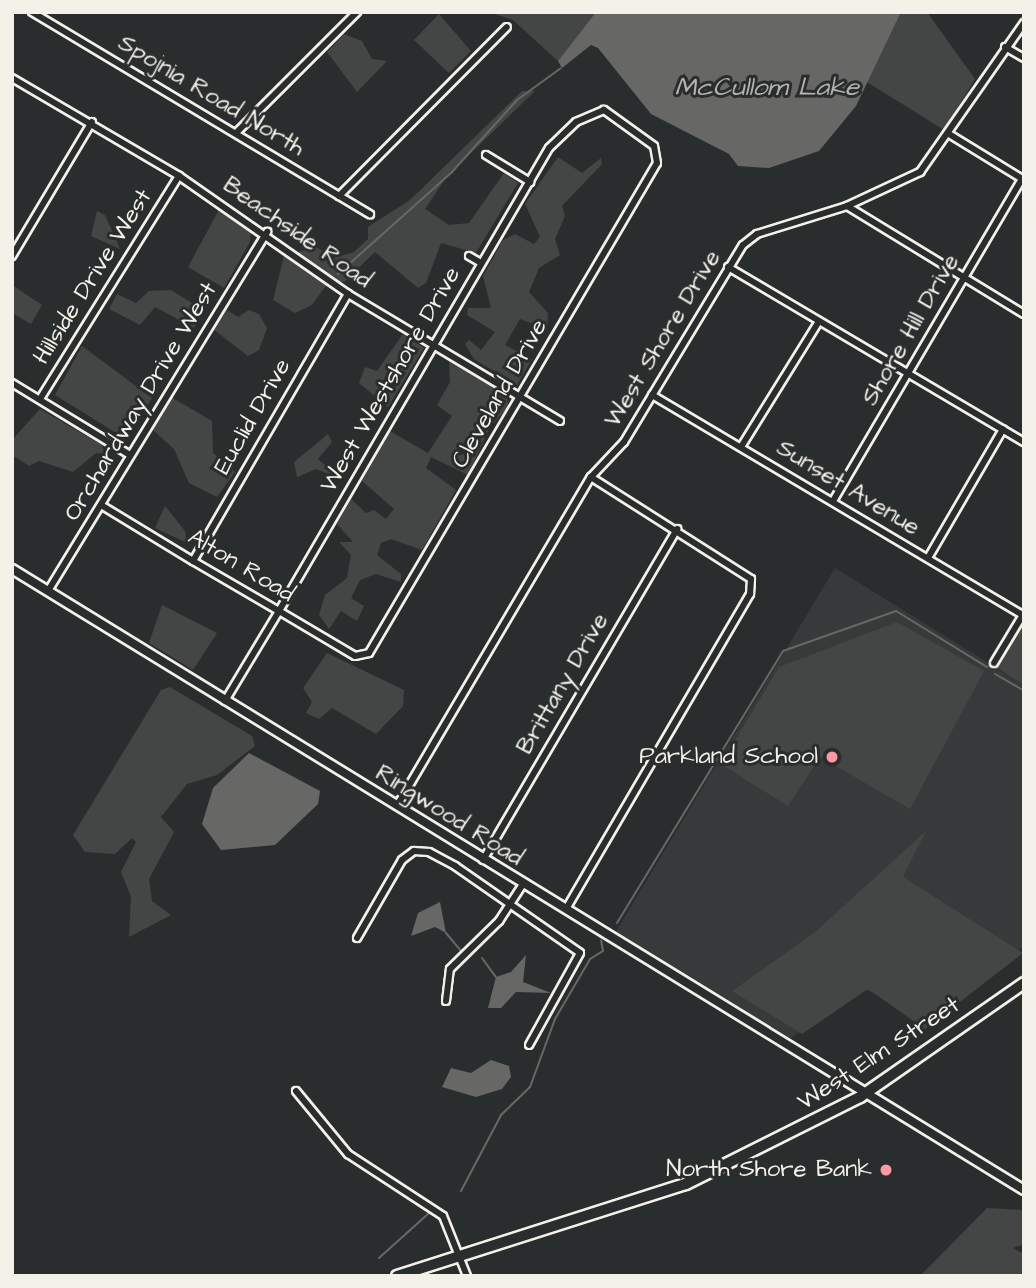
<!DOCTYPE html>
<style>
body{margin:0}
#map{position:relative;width:1036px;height:1288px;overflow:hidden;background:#2a2d2e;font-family:"Architects Daughter",sans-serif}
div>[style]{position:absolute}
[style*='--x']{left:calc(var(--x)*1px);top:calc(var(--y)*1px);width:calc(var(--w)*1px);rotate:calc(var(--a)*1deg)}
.built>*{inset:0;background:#373a3a}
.green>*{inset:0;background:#444645}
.water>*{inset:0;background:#676866}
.stream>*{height:2px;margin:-1px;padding:0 1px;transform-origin:1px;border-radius:1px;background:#676866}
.roads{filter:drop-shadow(2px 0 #f4f1e8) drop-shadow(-2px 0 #f4f1e8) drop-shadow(0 2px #f4f1e8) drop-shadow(0 -2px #f4f1e8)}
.minor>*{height:6px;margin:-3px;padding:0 3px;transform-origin:3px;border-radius:3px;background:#2a2d2e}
.tertiary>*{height:8px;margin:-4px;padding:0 4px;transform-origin:4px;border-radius:4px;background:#2a2d2e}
.primary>*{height:10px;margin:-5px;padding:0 5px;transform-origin:5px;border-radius:5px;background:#2a2d2e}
.dots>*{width:19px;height:19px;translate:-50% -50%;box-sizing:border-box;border:4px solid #2a2d2e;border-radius:50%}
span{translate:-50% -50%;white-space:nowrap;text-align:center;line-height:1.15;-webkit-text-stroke:6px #2a2d2e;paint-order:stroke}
.street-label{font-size:24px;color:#f4f1e8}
.poi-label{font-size:24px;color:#f4f1e8}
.right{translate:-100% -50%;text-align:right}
.water-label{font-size:26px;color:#b5b3ae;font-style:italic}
.frame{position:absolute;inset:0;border:14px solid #f4f1e8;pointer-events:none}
</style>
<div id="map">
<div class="built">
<i style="clip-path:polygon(835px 568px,1024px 685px,1024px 946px,926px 1020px,865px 989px,789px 1039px,615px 933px)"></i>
</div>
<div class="green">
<i style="clip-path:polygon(489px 12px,596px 12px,558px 61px,513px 20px)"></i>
<i style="clip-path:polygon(901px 12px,927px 12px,975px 79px,944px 130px,867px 82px)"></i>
<i style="clip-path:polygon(439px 14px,471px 51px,449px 73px,414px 40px)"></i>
<i style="clip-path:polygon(344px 34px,362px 41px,372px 59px,387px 61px,357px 92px,327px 52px)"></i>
<i style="clip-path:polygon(522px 91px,535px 91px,447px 176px,425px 209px,449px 225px,469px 223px,504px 173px,518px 183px,476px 253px,441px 243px,426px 283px,418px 288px,375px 252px,345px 281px,325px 287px,312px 305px,295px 313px,273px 300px,284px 256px,316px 247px,334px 258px,354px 252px,368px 239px,368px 227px,410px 200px)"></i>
<i style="clip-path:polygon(558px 157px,582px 173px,601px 158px,602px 164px,562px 206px,565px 216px,555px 239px,560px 255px,539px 268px,529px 292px,548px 313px,547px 329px,520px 319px,505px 345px,532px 359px,517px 385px,474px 359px,465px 344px,469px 340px,481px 350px,495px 332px,467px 315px,468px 308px,491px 308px,483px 276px,503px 240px,515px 234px,534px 244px,540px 237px,525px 204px)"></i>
<i style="clip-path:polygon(220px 208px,251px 228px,250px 242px,224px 288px,188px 267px)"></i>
<i style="clip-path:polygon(97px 211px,105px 215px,120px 249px,91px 236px)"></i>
<i style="clip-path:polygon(12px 285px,42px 305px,31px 324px,12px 313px)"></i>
<i style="clip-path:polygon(171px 290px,205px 311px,194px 328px,155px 307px,140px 325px,109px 309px,117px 294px,136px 303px,149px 291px)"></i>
<i style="clip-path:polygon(225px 309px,238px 317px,249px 310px,259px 314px,267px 328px,259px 350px,248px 356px,213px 329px)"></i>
<i style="clip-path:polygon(403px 334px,424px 348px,388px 407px,359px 383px,365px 367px,377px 371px)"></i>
<i style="clip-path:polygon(82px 346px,152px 398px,126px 439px,55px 395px)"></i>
<i style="clip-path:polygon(449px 361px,507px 393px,508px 408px,490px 427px,468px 475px,431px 457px,426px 468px,456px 490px,422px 550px,391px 539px,381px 543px,377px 555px,401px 574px,401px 582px,376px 574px,360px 580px,351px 598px,364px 606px,357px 621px,341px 611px,329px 629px,319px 615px,325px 595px,347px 578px,351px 555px,339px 542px,353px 542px,337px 524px,351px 499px,366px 513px,374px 510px,386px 519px,394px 509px,362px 481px,390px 431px,428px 453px,452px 416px,437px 405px,450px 382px)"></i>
<i style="clip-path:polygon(171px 397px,212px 421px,213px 453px,235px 472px,217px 497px,189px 483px,174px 449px,153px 430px)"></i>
<i style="clip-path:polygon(40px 409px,102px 445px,105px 454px,96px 453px,73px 472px,39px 461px,29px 466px,12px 455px,12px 440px)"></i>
<i style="clip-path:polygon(328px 434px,332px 442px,318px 459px,339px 478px,316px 469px,297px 477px,294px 462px)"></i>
<i style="clip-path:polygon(165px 506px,185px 531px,187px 543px,155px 528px)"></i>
<i style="clip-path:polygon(162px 605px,217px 633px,193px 670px,149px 643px)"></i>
<i style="clip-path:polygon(1024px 613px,1024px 685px,993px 665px)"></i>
<i style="clip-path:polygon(897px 622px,984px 671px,910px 809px,820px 757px,788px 806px,721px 764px,779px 667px)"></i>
<i style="clip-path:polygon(327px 653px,404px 690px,403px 706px,376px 734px,332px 708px,319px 719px,306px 713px,312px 702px,303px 688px)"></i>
<i style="clip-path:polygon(170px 687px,252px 736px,255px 746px,217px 775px,187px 784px,161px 817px,174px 832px,149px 879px,152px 901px,171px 915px,129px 937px,131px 897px,121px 872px,136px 842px,132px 838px,115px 854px,85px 852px,73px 835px,161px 690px)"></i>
<i style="clip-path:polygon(926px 831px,903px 877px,1023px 953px,925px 1029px,868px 989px,802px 1034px,732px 991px,814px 933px)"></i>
<i style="clip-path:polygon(987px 1208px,1024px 1210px,1024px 1244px,1013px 1248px,1024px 1254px,1024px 1276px,920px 1276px)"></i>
</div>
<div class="water">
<i style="clip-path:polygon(596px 12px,901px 12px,856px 106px,819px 151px,769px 168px,738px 166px,729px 154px,651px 114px,598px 48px,591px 45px,562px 68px,558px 61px)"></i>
<i style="clip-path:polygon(249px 753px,320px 791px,318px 804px,275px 845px,221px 850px,202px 824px,213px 788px)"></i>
<i style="clip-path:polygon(440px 902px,446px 933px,435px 927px,411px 936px,418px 913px)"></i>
<i style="clip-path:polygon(526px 955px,523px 982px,551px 993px,516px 992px,501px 1008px,488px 1008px,496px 977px,511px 972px)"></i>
<i style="clip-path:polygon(491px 1060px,509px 1066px,511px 1077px,502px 1089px,476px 1097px,442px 1087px,451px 1068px,471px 1073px)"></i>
</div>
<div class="stream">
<i style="--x:338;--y:274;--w:153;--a:-41.8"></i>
<i style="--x:452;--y:172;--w:97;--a:-47.9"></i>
<i style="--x:517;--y:100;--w:54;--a:-36"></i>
<i style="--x:995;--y:674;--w:34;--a:30"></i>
<i style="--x:617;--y:923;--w:319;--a:-58.6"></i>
<i style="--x:783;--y:651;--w:120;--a:-19.5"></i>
<i style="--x:896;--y:611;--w:107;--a:31.6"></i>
<i style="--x:446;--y:933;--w:23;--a:50"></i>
<i style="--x:482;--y:958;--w:24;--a:54"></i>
<i style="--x:461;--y:1191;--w:86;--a:-62.2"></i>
<i style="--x:501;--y:1115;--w:40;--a:-44"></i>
<i style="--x:530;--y:1087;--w:72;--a:-69.8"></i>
<i style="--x:555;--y:1019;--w:69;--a:-59.7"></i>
<i style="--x:590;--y:959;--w:15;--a:-32"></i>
<i style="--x:603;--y:951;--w:11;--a:-100"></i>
<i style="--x:379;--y:1258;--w:67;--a:-42"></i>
</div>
<div class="roads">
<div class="minor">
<i style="--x:32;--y:12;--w:394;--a:30.9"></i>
<i style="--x:1005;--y:47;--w:22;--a:30"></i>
<i style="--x:12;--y:78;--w:194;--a:30.4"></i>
<i style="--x:179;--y:176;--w:206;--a:34.9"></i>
<i style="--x:348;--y:294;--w:247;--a:30.9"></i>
<i style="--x:237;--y:132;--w:170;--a:-45"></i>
<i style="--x:949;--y:134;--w:88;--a:31.5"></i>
<i style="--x:486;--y:155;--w:52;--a:31.5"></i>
<i style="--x:339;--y:196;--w:238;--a:-45.2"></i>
<i style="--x:847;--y:206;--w:207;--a:31.4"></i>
<i style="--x:12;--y:256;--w:156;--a:-59.2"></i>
<i style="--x:469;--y:256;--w:14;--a:30"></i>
<i style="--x:728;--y:267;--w:344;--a:30.6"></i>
<i style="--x:12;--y:383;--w:138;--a:31.4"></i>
<i style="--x:652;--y:395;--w:430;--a:30.7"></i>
<i style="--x:40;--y:399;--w:263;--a:-58.1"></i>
<i style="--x:741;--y:447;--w:148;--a:-58.2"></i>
<i style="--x:833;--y:501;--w:373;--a:-59.6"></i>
<i style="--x:101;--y:505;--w:108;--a:31.3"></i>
<i style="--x:193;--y:561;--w:99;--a:30.2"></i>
<i style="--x:279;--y:611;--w:88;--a:30.6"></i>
<i style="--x:355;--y:656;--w:14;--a:-12"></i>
<i style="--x:369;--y:653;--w:568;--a:-59.55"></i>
<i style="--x:657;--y:163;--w:17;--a:-100"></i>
<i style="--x:654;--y:146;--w:62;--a:-144.2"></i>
<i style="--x:604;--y:110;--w:30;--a:157"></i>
<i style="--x:576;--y:122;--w:37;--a:136"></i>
<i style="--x:549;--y:148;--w:536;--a:120.25"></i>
<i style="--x:279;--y:611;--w:105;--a:121"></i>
<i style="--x:928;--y:558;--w:149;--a:-59.8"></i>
<i style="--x:193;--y:561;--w:309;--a:-59.9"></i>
<i style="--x:48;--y:591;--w:421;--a:-58.6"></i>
<i style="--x:994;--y:663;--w:58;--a:-59"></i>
<i style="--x:397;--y:806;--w:382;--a:-59.5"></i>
<i style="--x:591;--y:477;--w:48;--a:-46.7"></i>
<i style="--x:624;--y:442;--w:230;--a:-58.9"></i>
<i style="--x:743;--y:245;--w:18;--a:-38"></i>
<i style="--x:757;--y:234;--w:94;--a:-17.3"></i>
<i style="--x:847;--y:206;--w:81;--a:-25"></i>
<i style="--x:920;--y:172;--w:182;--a:-55.1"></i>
<i style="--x:483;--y:860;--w:384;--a:-59.6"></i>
<i style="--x:566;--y:909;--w:365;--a:-59.7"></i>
<i style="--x:750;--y:594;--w:15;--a:-86"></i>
<i style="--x:751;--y:579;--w:190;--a:-147.5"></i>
<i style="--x:357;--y:938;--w:90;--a:-60"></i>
<i style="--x:402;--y:860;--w:15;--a:-37"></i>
<i style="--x:414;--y:851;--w:15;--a:4"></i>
<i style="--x:429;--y:852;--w:30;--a:28"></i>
<i style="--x:455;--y:866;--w:152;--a:34.8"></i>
<i style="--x:580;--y:953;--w:105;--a:119"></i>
<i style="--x:446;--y:1001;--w:32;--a:-83"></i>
<i style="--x:450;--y:969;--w:69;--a:-44.4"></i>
<i style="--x:499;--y:921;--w:44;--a:-57"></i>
<i style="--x:296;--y:1091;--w:82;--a:50.5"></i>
<i style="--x:348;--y:1154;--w:113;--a:33.1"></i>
<i style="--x:443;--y:1216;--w:65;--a:68.2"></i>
</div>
<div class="tertiary">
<i style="--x:12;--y:569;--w:1187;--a:31.53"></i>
</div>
<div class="primary">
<i style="--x:397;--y:1276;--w:303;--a:-17.7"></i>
<i style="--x:686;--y:1184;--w:195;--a:-26.6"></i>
<i style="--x:860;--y:1097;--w:200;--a:-34.8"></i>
</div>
</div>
<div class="dots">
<i style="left:832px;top:757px;background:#ff9aa2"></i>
<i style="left:886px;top:1170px;background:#ff9aa2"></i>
</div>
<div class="street-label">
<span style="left:211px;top:96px;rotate:31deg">Spojnia Road North</span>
<span style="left:297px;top:233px;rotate:35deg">Beachside Road</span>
<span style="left:93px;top:277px;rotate:-58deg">Hillside Drive West</span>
<span style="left:911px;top:330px;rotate:-60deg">Shore Hill Drive</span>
<span style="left:663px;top:339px;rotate:-59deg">West Shore Drive</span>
<span style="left:391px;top:380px;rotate:-60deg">West Westshore Drive</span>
<span style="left:500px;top:394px;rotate:-60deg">Cleveland Drive</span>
<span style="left:141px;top:402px;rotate:-59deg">Orchardway Drive West</span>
<span style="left:253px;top:417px;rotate:-60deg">Euclid Drive</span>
<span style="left:848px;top:488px;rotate:31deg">Sunset Avenue</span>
<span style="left:241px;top:566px;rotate:31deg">Alton Road</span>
<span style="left:563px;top:684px;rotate:-60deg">Brittany Drive</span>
<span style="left:449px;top:816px;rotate:32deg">Ringwood Road</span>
<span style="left:879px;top:1054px;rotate:-33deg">West Elm Street</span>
</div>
<div class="poi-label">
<span class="right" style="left:818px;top:757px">Parkland School</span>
<span class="right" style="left:872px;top:1170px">North Shore Bank</span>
</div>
<div class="water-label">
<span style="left:767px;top:88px">McCullom Lake</span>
</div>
<div class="frame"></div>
</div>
